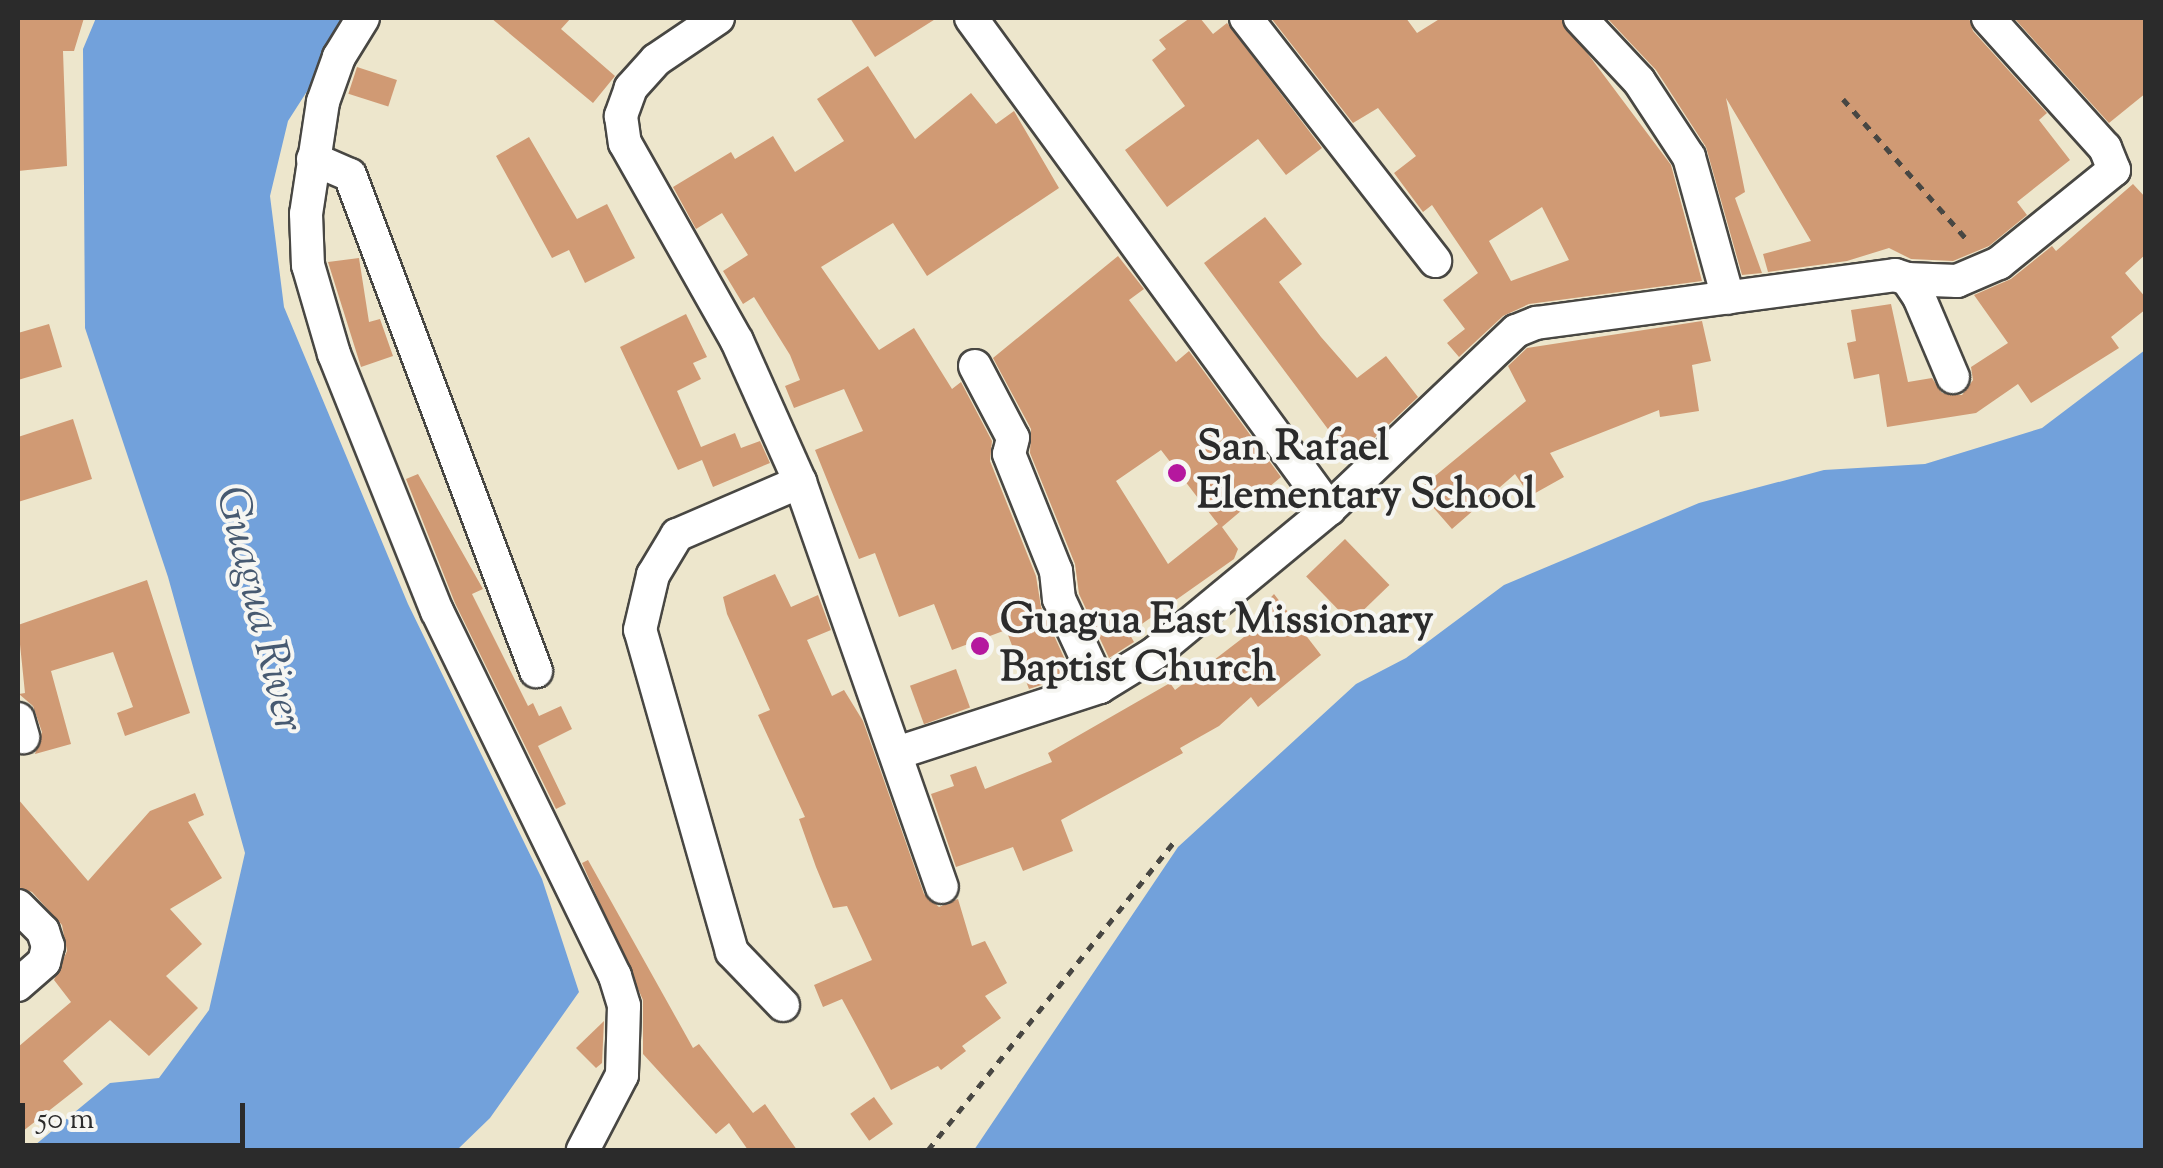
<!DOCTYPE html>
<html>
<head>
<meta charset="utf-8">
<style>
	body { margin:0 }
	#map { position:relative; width:2163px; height:1168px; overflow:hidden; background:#ede6cc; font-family:"Sorts Mill Goudy",serif }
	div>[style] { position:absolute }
	.water>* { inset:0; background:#72a1db }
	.building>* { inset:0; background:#d09a74; transform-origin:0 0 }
	.path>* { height:5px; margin-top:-2.5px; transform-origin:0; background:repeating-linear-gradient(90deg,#484743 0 8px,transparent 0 16px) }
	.roads { filter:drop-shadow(2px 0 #484743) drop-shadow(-2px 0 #484743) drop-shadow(0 2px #484743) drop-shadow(0 -2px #484743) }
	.street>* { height:32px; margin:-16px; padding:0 16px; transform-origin:16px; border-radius:16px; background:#fff }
	.dots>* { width:28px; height:28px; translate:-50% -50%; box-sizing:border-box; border:5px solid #f6f6f2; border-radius:50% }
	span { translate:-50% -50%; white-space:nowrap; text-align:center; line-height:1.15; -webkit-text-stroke:8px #f6f6f2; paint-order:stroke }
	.poi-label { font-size:42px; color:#2b2b2b; font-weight:700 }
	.left { translate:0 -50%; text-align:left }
	.water-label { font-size:45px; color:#475a71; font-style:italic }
	.frame { position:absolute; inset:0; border:20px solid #2b2b2b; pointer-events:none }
	.scale { position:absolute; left:20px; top:1103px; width:225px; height:45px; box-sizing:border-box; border:5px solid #2b2b2b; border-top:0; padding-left:12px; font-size:30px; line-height:35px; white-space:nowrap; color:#2b2b2b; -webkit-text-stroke:8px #f6f6f2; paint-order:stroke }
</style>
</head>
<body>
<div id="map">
	<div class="water">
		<div style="clip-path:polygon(96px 18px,354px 18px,288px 121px,270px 196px,284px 307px,408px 604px,542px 879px,579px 992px,490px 1118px,457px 1150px,29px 1150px,110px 1083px,159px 1078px,209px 1010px,245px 853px,168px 577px,85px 328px,83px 49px)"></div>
		<div style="clip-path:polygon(2145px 350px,2145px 1150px,974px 1150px,1178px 847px,1356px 684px,1406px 658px,1504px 585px,1699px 503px,1824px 470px,1925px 464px,2042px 428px)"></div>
	</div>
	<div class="building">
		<div style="clip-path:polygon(18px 18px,84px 18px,74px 51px,63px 51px,67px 166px,18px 171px)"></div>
		<div style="clip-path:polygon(491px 18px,571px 18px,561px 29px,615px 76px,593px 103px)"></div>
		<div style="clip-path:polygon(850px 18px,937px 18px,875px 57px)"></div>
		<div style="clip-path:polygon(1190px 18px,1200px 18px,1213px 34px,1227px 23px,1322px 148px,1286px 175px,1258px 139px,1167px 207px,1125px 150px,1185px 106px,1152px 60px,1166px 49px,1159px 40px)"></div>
		<div style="clip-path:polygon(evenodd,1271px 18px,1406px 18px,1417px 33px,1441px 18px,1561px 18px,1671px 165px,1702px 281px,1529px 304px,1503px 316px,1459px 357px,1447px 343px,1465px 329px,1443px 300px,1478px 273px,1432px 205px,1423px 212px,1394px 173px,1416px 156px,1378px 108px,1353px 123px,1271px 18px,1542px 207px,1569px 260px,1511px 281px,1489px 241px,1542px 207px)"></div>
		<div style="clip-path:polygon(1607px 18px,1969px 18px,1973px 31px,2047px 113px,2039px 120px,2070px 160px,2017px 202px,2027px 215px,1989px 246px,1953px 261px,1911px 259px,1889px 248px,1847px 261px,1768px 272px,1763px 254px,1811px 241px,1726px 98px,1745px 192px,1735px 198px,1762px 273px,1742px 275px,1706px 147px,1656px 70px)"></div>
		<div style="clip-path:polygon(2014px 18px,2146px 18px,2146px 93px,2109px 123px)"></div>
		<div style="clip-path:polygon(868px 66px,915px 139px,971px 93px,996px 124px,1014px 111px,1059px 188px,927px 276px,893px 223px,821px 267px,879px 350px,914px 328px,952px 389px,961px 382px,992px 441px,990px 461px,1036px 576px,1041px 607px,1072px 675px,1029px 689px,1006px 630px,952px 650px,934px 604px,899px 617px,875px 553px,859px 559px,815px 450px,863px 431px,844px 389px,794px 408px,785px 386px,800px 380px,790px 355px,754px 297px,743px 304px,723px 271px,748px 255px,722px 213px,696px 229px,673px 187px,731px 152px,735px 159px,773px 136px,795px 172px,844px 141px,817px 99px)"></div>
		<div style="left:357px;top:67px;width:42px;height:28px;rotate:18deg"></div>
		<div style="clip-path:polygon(529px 137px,577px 219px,607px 204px,635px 258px,585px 283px,569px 250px,552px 258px,496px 156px)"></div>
		<div style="clip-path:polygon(2133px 184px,2146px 198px,2146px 254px,2125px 273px,2146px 298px,2146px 309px,2111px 337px,2119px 348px,2031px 403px,2018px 384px,1976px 413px,1887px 427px,1879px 374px,1854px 379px,1847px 343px,1856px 341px,1851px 310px,1891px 304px,1908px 382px,1932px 378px,1942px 393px,1962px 395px,1973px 380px,1971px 367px,2008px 343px,1974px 295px,2011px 279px,2052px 246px,2056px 251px)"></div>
		<div style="clip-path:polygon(1265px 217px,1302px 264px,1279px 282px,1321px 337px,1357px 378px,1386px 356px,1418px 397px,1351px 460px,1204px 263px)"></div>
		<div style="clip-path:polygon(evenodd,1118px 256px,1144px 289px,1129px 300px,1176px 362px,1189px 351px,1281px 477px,1222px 527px,1238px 549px,1234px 559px,1129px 633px,1134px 642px,1109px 658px,1079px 594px,1075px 564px,1030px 453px,1031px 429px,993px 358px,1118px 256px,1161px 450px,1218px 524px,1168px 564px,1116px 481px,1161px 450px)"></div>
		<div style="clip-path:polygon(359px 258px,369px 322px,380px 319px,393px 356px,361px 367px,328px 262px)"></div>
		<div style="clip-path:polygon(686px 314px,707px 357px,693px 363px,701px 379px,677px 391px,701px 447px,735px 433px,741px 448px,760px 441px,770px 463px,713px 487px,702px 460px,678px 470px,620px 347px)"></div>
		<div style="clip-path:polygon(1702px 321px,1711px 361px,1692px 365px,1699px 411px,1660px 417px,1659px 410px,1550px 453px,1564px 477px,1530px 496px,1515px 474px,1452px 529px,1418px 490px,1526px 401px,1508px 366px,1527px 348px)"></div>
		<div style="clip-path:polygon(49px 324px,62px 367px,18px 380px,18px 333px)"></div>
		<div style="clip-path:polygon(73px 419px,92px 479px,18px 502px,18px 437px)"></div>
		<div style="clip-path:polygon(418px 474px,483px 589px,472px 594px,528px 706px,533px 703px,539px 716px,561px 706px,572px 729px,538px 746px,566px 804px,556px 809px,455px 603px,406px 479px)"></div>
		<div style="left:1345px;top:539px;width:64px;height:54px;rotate:46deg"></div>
		<div style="clip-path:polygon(775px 574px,791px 607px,818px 595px,831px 630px,807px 640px,832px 696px,844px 690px,863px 721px,924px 894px,939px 907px,958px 899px,972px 946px,985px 941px,1007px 983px,985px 996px,1001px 1018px,962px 1046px,966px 1051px,941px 1070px,938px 1066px,891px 1090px,842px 999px,823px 1007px,814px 985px,872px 960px,847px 906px,833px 908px,816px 867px,799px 819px,805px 817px,758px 715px,770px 710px,727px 614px,723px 597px)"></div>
		<div style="clip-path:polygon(147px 580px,190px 713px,125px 736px,117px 713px,133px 707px,113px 652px,51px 671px,71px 744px,35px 754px,42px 732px,33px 706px,19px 694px,25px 693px,18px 625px)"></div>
		<div style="clip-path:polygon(1274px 594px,1321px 655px,1258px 707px,1251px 697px,1219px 726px,1180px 748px,1183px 753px,1061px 820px,1073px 851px,1023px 871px,1013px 847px,956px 867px,931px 794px,954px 786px,950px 775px,976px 766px,985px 789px,1052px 762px,1048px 753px,1170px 683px,1175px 690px,1257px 627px,1252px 618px)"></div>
		<div style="left:956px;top:669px;width:41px;height:49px;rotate:70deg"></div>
		<div style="clip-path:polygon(195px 793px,204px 815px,188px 822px,222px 878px,170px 909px,202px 944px,166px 976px,198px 1008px,149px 1056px,110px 1020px,63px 1061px,83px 1084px,18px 1135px,18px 1047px,71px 1002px,54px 980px,67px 951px,62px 925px,32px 892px,18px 887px,18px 799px,88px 881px,150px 811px)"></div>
		<div style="clip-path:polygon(588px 860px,693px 1048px,699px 1044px,753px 1113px,765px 1104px,797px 1150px,748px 1150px,729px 1123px,716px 1134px,643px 1054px,643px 1000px,582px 863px)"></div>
		<div style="clip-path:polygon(604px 1021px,602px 1063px,596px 1068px,576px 1048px)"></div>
		<div style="left:874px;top:1097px;width:33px;height:29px;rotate:55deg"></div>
	</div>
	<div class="path">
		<div style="left:1843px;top:99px;width:191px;rotate:48.6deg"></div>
		<div style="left:928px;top:1150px;width:393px;rotate:-51.4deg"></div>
	</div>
	<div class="roads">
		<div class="street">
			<div style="left:363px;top:18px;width:46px;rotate:121.6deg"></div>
			<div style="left:339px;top:57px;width:48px;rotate:109.6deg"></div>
			<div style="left:323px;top:102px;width:113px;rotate:98.6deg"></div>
			<div style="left:306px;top:214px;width:51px;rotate:87.8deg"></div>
			<div style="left:308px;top:265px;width:93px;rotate:73.7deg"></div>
			<div style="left:334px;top:354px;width:277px;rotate:68.2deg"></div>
			<div style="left:437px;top:611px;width:406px;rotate:64deg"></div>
			<div style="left:615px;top:976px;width:31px;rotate:73deg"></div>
			<div style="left:624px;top:1006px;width:69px;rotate:91.7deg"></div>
			<div style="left:622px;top:1075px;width:85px;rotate:117.5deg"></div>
			<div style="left:718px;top:18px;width:75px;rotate:145.9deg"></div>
			<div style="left:656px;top:60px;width:38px;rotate:132deg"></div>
			<div style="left:631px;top:88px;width:30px;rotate:110deg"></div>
			<div style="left:621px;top:116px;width:27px;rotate:82deg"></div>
			<div style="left:625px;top:143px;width:227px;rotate:60.5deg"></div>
			<div style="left:737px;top:341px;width:154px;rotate:65.9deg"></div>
			<div style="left:800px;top:482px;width:429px;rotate:70.7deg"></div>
			<div style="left:971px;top:18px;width:608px;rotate:53.9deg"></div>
			<div style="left:1246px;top:18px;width:308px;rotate:52.1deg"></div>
			<div style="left:1580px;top:18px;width:86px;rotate:46.9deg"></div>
			<div style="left:1639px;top:81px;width:91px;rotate:56.7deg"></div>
			<div style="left:1689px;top:157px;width:146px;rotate:74.5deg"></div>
			<div style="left:313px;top:159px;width:40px;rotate:23.4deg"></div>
			<div style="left:350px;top:175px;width:530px;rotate:69.44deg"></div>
			<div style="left:1907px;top:279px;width:50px;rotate:2.3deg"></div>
			<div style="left:1957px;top:281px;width:46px;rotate:-23.2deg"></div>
			<div style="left:1999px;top:263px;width:148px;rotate:-39deg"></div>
			<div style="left:2114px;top:170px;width:24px;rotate:-112deg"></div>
			<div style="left:2105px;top:148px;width:175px;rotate:-132deg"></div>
			<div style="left:975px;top:366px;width:81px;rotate:62.2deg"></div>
			<div style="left:1013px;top:438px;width:16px;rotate:104deg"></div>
			<div style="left:1009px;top:454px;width:126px;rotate:68.1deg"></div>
			<div style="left:1056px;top:571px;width:28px;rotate:84deg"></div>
			<div style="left:1059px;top:599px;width:97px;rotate:65deg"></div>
			<div style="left:18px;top:719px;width:19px;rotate:74deg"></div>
			<div style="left:900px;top:752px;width:210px;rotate:-18deg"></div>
			<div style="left:1100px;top:687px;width:65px;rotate:-31.7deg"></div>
			<div style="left:1155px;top:653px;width:226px;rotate:-39.6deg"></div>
			<div style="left:1329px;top:509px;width:258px;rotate:-43.6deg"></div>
			<div style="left:1516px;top:331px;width:22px;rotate:-22deg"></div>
			<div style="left:1536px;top:323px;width:362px;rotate:-7.6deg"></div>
			<div style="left:1895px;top:275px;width:13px;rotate:18deg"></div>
			<div style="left:1907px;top:279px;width:22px;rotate:56deg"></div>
			<div style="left:1919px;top:297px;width:87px;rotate:67deg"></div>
			<div style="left:18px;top:906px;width:35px;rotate:45deg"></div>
			<div style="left:43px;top:931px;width:16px;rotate:72deg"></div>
			<div style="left:48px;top:946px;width:16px;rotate:104deg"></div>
			<div style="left:44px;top:962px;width:35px;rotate:139deg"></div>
			<div style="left:783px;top:1005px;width:74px;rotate:-133.9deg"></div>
			<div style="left:732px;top:952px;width:335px;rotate:-105.9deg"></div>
			<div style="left:640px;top:630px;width:57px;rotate:-76.7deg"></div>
			<div style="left:653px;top:575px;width:47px;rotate:-59deg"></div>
			<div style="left:677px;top:535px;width:134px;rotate:-23.3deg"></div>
		</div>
	</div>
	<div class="dots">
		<div style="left:1177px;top:473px;background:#b5179e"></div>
		<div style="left:980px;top:646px;background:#b5179e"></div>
	</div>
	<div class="poi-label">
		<span class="left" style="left:1197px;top:473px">San Rafael<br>Elementary School</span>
		<span class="left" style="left:1000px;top:646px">Guagua East Missionary<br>Baptist Church</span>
	</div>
	<div class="water-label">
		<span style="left:257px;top:610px;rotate:76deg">Guagua River</span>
	</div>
	<div class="frame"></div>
	<div class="scale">50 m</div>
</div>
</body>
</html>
